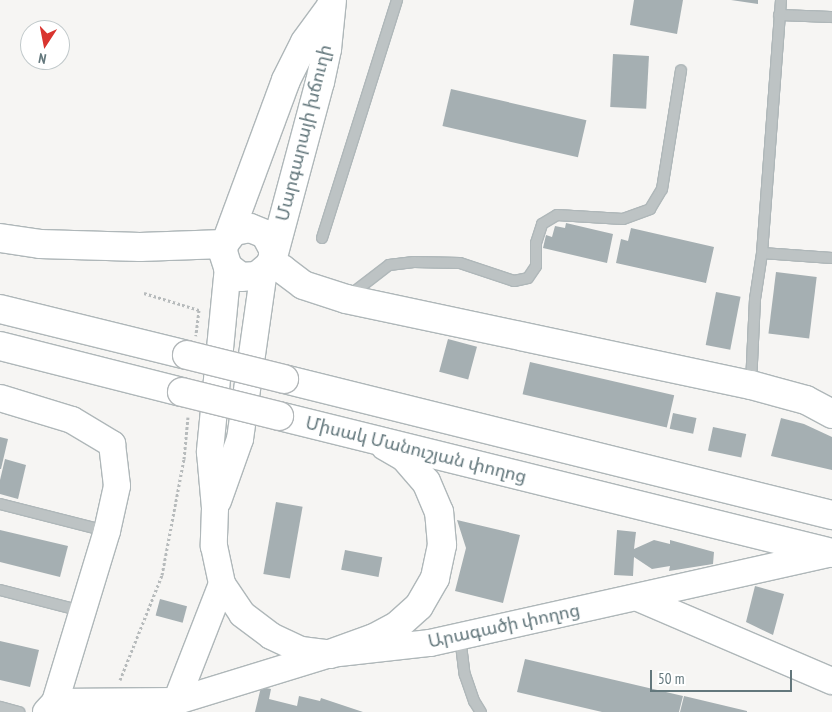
<!DOCTYPE html>
<html>
<head>
<meta charset="utf-8">
<style>
	body { margin:0 }
	#map { position:relative; width:832px; height:712px; overflow:hidden; background:#f6f5f3; font-family:"PT Sans Narrow","Noto Sans Armenian",sans-serif }
	div>[style] { position:absolute }
	.building>* { inset:0; background:#a5afb2; transform-origin:0 0 }
	.path>* { height:3px; margin-top:-1.5px; transform-origin:0; background:repeating-linear-gradient(90deg,#b7bbbc 0 2.5px,transparent 0 5px) }
	.roads { filter:drop-shadow(1px 0 #afb7b9) drop-shadow(-1px 0 #afb7b9) drop-shadow(0 1px #afb7b9) drop-shadow(0 -1px #afb7b9) }
	.lane>* { height:10px; margin:-5px; padding:0 5px; transform-origin:5px; border-radius:5px; background:#bdc3c4 }
	.secondary>* { height:26px; margin:-13px; padding:0 13px; transform-origin:13px; border-radius:13px; background:#fff }
	.highway>* { height:28px; margin:-14px; padding:0 14px; transform-origin:14px; border-radius:14px; background:#fff }
	.bridges { filter:drop-shadow(1px 0 #b2b7b9) drop-shadow(-1px 0 #b2b7b9) drop-shadow(0 1px #b2b7b9) drop-shadow(0 -1px #b2b7b9) }
	.highway-bridge>* { height:28px; margin:-14px; padding:0 14px; transform-origin:14px; border-radius:14px; background:#fff }
	span { translate:-50% -50%; white-space:nowrap; text-align:center; line-height:1.15; -webkit-text-stroke:5px #fff; paint-order:stroke }
	.street-label { font-size:18px; color:#63777c }
	.north { position:absolute; left:20px; top:20px; width:50px; height:50px; box-sizing:border-box; background:#fff; border:1px solid #c1c9cb; border-radius:50%; rotate:191deg; font-size:14px; font-weight:700; line-height:20px; text-align:center; color:#63777c }
	.north::after { content:''; display:block; margin:auto; width:18px; height:22px; background:#d9342f; clip-path:polygon(50% 0,100% 100%,50% 72%,0 100%) }
	.scale { position:absolute; left:650px; top:670px; width:142px; height:22px; box-sizing:border-box; border:2px solid #63777c; border-top:0; padding-left:6px; font-size:15px; line-height:18px; white-space:nowrap; color:#63777c; -webkit-text-stroke:4px #fff; paint-order:stroke }
</style>
</head>
<body>
<div id="map">
	<div class="building">
		<div style="clip-path:polygon(634px 0,683px 0,677px 34px,630px 25px)"></div>
		<div style="clip-path:polygon(731px 0,758px 0,758px 4px)"></div>
		<div style="left:613px;top:54px;width:36px;height:53px;rotate:3deg"></div>
		<div style="left:451px;top:89px;width:139px;height:38px;rotate:13deg"></div>
		<div style="clip-path:polygon(566px 223px,613px 234px,607px 263px,543px 248px,546px 235px,552px 237px,555px 226px,565px 228px)"></div>
		<div style="clip-path:polygon(631px 228px,714px 247px,706px 283px,616px 263px,621px 239px,628px 241px)"></div>
		<div style="left:776px;top:272px;width:41px;height:62px;rotate:7deg"></div>
		<div style="left:716px;top:292px;width:25px;height:54px;rotate:11deg"></div>
		<div style="left:448px;top:339px;width:30px;height:34px;rotate:15deg"></div>
		<div style="left:530px;top:362px;width:148px;height:33px;rotate:13deg"></div>
		<div style="left:673px;top:413px;width:24px;height:16px;rotate:12deg"></div>
		<div style="clip-path:polygon(781px 418px,804px 424px,832px 437px,832px 470px,771px 456px)"></div>
		<div style="left:713px;top:427px;width:34px;height:24px;rotate:12deg"></div>
		<div style="clip-path:polygon(0 437px,8px 439px,1px 469px,0 469px)"></div>
		<div style="clip-path:polygon(5px 459px,26px 465px,18px 499px,0 494px,0 480px)"></div>
		<div style="left:276px;top:502px;width:27px;height:73px;rotate:10deg"></div>
		<div style="clip-path:polygon(457px 520px,520px 535px,503px 603px,455px 591px,466px 548px)"></div>
		<div style="clip-path:polygon(0 530px,68px 546px,60px 577px,0 562px)"></div>
		<div style="clip-path:polygon(617px 530px,636px 532px,634px 549px,654px 540px,670px 544px,670px 540px,714px 552px,713px 564px,669px 571px,670px 566px,652px 569px,634px 557px,633px 576px,614px 575px)"></div>
		<div style="left:345px;top:550px;width:38px;height:20px;rotate:11deg"></div>
		<div style="clip-path:polygon(755px 586px,784px 594px,773px 635px,746px 622px)"></div>
		<div style="left:160px;top:599px;width:28px;height:17px;rotate:15deg"></div>
		<div style="clip-path:polygon(0 641px,39px 650px,30px 687px,0 680px)"></div>
		<div style="clip-path:polygon(525px 659px,683px 696px,679px 712px,602px 712px,517px 692px)"></div>
		<div style="clip-path:polygon(261px 687px,271px 689px,269px 699px,297px 706px,299px 696px,320px 701px,321px 698px,363px 712px,255px 712px)"></div>
		<div style="clip-path:polygon(684px 696px,747px 711px,747px 712px,680px 712px)"></div>
	</div>
	<div class="path">
		<div style="left:144px;top:293px;width:58px;rotate:17.2deg"></div>
		<div style="left:199px;top:310px;width:26px;rotate:97deg"></div>
		<div style="left:120px;top:680px;width:113px;rotate:-68.2deg"></div>
		<div style="left:162px;top:575px;width:118px;rotate:-79.3deg"></div>
		<div style="left:184px;top:459px;width:42px;rotate:-84.6deg"></div>
	</div>
	<div class="roads">
		<div class="lane">
			<div style="left:779px;top:15px;width:53px;rotate:2.2deg"></div>
			<div style="left:322px;top:238px;width:250px;rotate:-72.5deg"></div>
			<div style="left:762px;top:253px;width:70px;rotate:4.1deg"></div>
			<div style="left:350px;top:295px;width:49px;rotate:-37.6deg"></div>
			<div style="left:389px;top:265px;width:25px;rotate:-7deg"></div>
			<div style="left:414px;top:262px;width:46px;rotate:1.2deg"></div>
			<div style="left:460px;top:263px;width:57px;rotate:18.4deg"></div>
			<div style="left:514px;top:281px;width:14px;rotate:-12deg"></div>
			<div style="left:528px;top:278px;width:14px;rotate:-56deg"></div>
			<div style="left:536px;top:266px;width:23px;rotate:-90deg"></div>
			<div style="left:536px;top:243px;width:20px;rotate:-72deg"></div>
			<div style="left:542px;top:224px;width:17px;rotate:-31deg"></div>
			<div style="left:557px;top:215px;width:66px;rotate:3.5deg"></div>
			<div style="left:623px;top:219px;width:29px;rotate:-20deg"></div>
			<div style="left:650px;top:209px;width:23px;rotate:-59deg"></div>
			<div style="left:662px;top:189px;width:120px;rotate:-80.9deg"></div>
			<div style="left:751px;top:384px;width:85px;rotate:-87.3deg"></div>
			<div style="left:755px;top:299px;width:47px;rotate:-81.3deg"></div>
			<div style="left:762px;top:253px;width:254px;rotate:-85.7deg"></div>
			<div style="left:0;top:504px;width:109px;rotate:14.3deg"></div>
			<div style="left:0;top:590px;width:85px;rotate:14.4deg"></div>
			<div style="left:460px;top:637px;width:38px;rotate:83deg"></div>
			<div style="left:465px;top:675px;width:28px;rotate:71deg"></div>
			<div style="left:474px;top:701px;width:13px;rotate:58deg"></div>
			<div style="left:0;top:707px;width:20px;rotate:15deg"></div>
		</div>
		<div class="secondary">
			<div style="left:228px;top:267px;width:186px;rotate:95.6deg"></div>
			<div style="left:210px;top:452px;width:56px;rotate:84.9deg"></div>
			<div style="left:215px;top:508px;width:38px;rotate:92deg"></div>
			<div style="left:214px;top:546px;width:39px;rotate:78deg"></div>
			<div style="left:222px;top:584px;width:36px;rotate:56deg"></div>
			<div style="left:242px;top:614px;width:36px;rotate:37deg"></div>
			<div style="left:271px;top:636px;width:33px;rotate:25deg"></div>
			<div style="left:301px;top:650px;width:26px;rotate:7deg"></div>
			<div style="left:0;top:398px;width:75px;rotate:17deg"></div>
			<div style="left:72px;top:420px;width:47px;rotate:31deg"></div>
			<div style="left:112px;top:444px;width:42px;rotate:83.2deg"></div>
			<div style="left:117px;top:486px;width:46px;rotate:102.5deg"></div>
			<div style="left:107px;top:531px;width:179px;rotate:106.9deg"></div>
			<div style="left:218px;top:501px;width:66px;rotate:-70.5deg"></div>
			<div style="left:240px;top:439px;width:170px;rotate:-81.9deg"></div>
			<div style="left:638px;top:598px;width:211px;rotate:23.2deg"></div>
			<div style="left:46px;top:712px;width:13px;rotate:-48deg"></div>
			<div style="left:55px;top:702px;width:122px;rotate:-0.5deg"></div>
			<div style="left:177px;top:701px;width:160px;rotate:-17.1deg"></div>
			<div style="left:330px;top:654px;width:101px;rotate:-6.3deg"></div>
			<div style="left:430px;top:643px;width:412px;rotate:-12.6deg"></div>
			<div style="left:172px;top:712px;width:137px;rotate:-68.7deg"></div>
		</div>
		<div class="highway">
			<div style="left:228px;top:237px;width:167px;rotate:-69.7deg"></div>
			<div style="left:286px;top:80px;width:42px;rotate:-63.4deg"></div>
			<div style="left:305px;top:42px;width:42px;rotate:-53.7deg"></div>
			<div style="left:0;top:238px;width:40px;rotate:8.5deg"></div>
			<div style="left:40px;top:244px;width:100px;rotate:1.7deg"></div>
			<div style="left:140px;top:247px;width:84px;rotate:-2deg"></div>
			<div style="left:273px;top:257px;width:8px;rotate:-90deg"></div>
			<div style="left:273px;top:249px;width:17px;rotate:-118deg"></div>
			<div style="left:265px;top:234px;width:16px;rotate:-158deg"></div>
			<div style="left:250px;top:228px;width:16px;rotate:169deg"></div>
			<div style="left:234px;top:231px;width:16px;rotate:128deg"></div>
			<div style="left:224px;top:244px;width:8px;rotate:97deg"></div>
			<div style="left:223px;top:252px;width:16px;rotate:72deg"></div>
			<div style="left:228px;top:267px;width:16px;rotate:38deg"></div>
			<div style="left:241px;top:277px;width:16px;rotate:-4deg"></div>
			<div style="left:257px;top:276px;width:17px;rotate:-40deg"></div>
			<div style="left:270px;top:265px;width:9px;rotate:-69deg"></div>
			<div style="left:273px;top:257px;width:181px;rotate:-75deg"></div>
			<div style="left:320px;top:82px;width:34px;rotate:-78deg"></div>
			<div style="left:327px;top:49px;width:49px;rotate:-84.2deg"></div>
			<div style="left:270px;top:265px;width:13px;rotate:18deg"></div>
			<div style="left:282px;top:269px;width:26px;rotate:37deg"></div>
			<div style="left:303px;top:285px;width:45px;rotate:18deg"></div>
			<div style="left:346px;top:299px;width:414px;rotate:12deg"></div>
			<div style="left:751px;top:385px;width:57px;rotate:15.3deg"></div>
			<div style="left:806px;top:400px;width:30px;rotate:28deg"></div>
			<div style="left:0;top:309px;width:193px;rotate:13.8deg"></div>
			<div style="left:0;top:346px;width:188px;rotate:14.2deg"></div>
			<div style="left:284px;top:379px;width:565px;rotate:13.94deg"></div>
			<div style="left:279px;top:416px;width:570px;rotate:13.91deg"></div>
			<div style="left:330px;top:654px;width:47px;rotate:-20deg"></div>
			<div style="left:374px;top:638px;width:27px;rotate:-28deg"></div>
			<div style="left:398px;top:625px;width:28px;rotate:-42deg"></div>
			<div style="left:419px;top:606px;width:32px;rotate:-60deg"></div>
			<div style="left:435px;top:578px;width:34px;rotate:-78deg"></div>
			<div style="left:442px;top:545px;width:33px;rotate:-95deg"></div>
			<div style="left:439px;top:512px;width:33px;rotate:-113deg"></div>
			<div style="left:426px;top:482px;width:33px;rotate:-131deg"></div>
			<div style="left:404px;top:457px;width:22px;rotate:-150deg"></div>
		</div>
	</div>
	<div class="bridges">
		<div class="highway-bridge">
			<div style="left:187px;top:355px;width:100px;rotate:13.9deg"></div>
			<div style="left:182px;top:392px;width:100px;rotate:13.9deg"></div>
		</div>
	</div>
	<div class="street-label">
		<span style="left:304px;top:133px;rotate:-76deg">Մարգարայի խճուղի</span>
		<span style="left:416px;top:450px;rotate:14deg">Միսակ Մանուշյան փողոց</span>
		<span style="left:504px;top:626px;rotate:-12deg">Արագածի փողոց</span>
	</div>
	<div class="north">N</div>
	<div class="scale">50 m</div>
</div>
</body>
</html>
